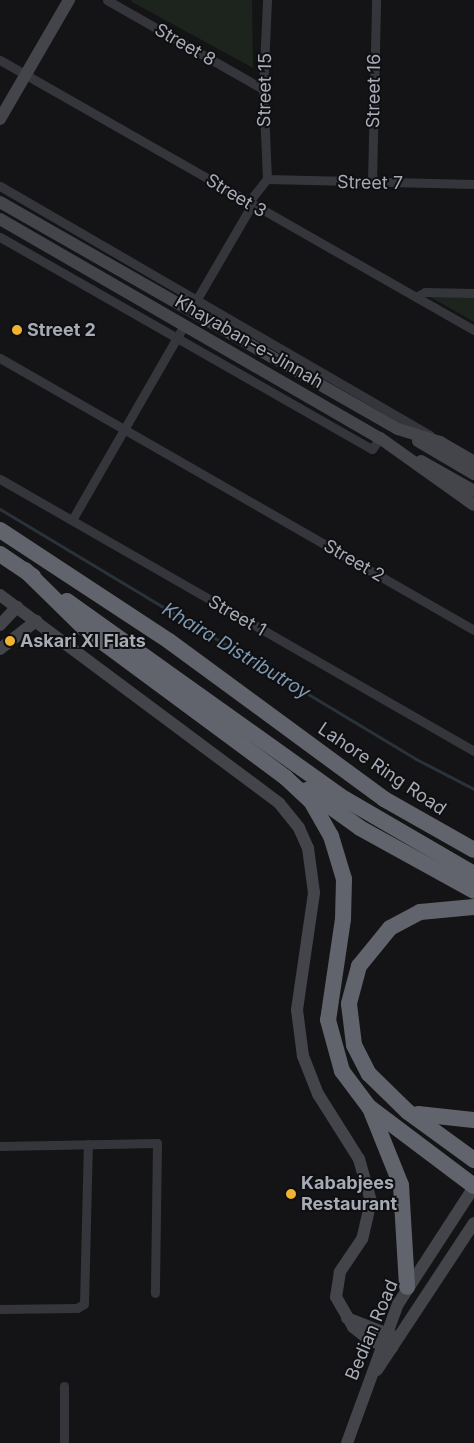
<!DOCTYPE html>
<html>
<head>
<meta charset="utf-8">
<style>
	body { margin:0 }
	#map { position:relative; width:474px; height:1443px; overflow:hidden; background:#141416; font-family:Inter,sans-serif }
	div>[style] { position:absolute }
	.green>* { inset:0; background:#1c241d }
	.stream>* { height:3px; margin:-1.5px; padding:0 1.5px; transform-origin:1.5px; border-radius:1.5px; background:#2a333a }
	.street>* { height:9px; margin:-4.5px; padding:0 4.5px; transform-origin:4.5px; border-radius:4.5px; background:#35363b }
	.secondary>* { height:12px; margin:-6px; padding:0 6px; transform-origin:6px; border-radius:6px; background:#43454b }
	.highway>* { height:16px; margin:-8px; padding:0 8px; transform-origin:8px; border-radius:8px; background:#61646c }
	.dots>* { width:14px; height:14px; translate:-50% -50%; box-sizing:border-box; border:2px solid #0f0f11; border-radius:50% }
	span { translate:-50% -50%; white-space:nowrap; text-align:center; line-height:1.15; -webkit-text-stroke:4px #0f0f11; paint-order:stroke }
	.street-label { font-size:18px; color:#a6abb6 }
	.poi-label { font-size:18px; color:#a6abb6; font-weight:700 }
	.left { translate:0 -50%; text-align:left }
	.water-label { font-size:19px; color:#7d98b1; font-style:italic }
</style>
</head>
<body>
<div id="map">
	<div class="green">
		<div style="clip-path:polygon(130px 0,252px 0,253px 68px,134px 3px)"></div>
		<div style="clip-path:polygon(425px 294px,474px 296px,474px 322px)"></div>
	</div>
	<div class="stream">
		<div style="left:0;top:509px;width:485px;rotate:31deg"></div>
		<div style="left:416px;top:759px;width:65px;rotate:27.3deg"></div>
	</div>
	<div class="street">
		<div style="left:107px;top:0;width:180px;rotate:29.7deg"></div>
		<div style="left:0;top:60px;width:546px;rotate:29.67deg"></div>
		<div style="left:267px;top:179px;width:207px;rotate:1.4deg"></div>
		<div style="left:267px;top:179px;width:90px;rotate:-92.5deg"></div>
		<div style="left:263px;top:89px;width:89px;rotate:-87.4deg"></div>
		<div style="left:372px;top:182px;width:182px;rotate:-88.7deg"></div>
		<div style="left:0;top:186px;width:497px;rotate:30.1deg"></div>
		<div style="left:248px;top:203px;width:31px;rotate:-52deg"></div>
		<div style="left:0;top:237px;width:428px;rotate:29.7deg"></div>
		<div style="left:372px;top:449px;width:14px;rotate:-54deg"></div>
		<div style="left:416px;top:297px;width:10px;rotate:-29deg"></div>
		<div style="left:425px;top:292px;width:49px;rotate:1.2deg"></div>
		<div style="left:190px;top:311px;width:121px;rotate:-59.8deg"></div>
		<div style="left:0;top:358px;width:546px;rotate:29.85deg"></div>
		<div style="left:0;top:479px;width:546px;rotate:29.85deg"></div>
		<div style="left:72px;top:520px;width:225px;rotate:-60.1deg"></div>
		<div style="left:0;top:1146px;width:157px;rotate:-1.1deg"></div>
		<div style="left:157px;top:1143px;width:150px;rotate:90.8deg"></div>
		<div style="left:0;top:1309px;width:77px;rotate:-0.7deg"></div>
		<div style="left:77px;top:1308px;width:8px;rotate:-30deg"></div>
		<div style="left:84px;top:1304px;width:160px;rotate:-88.6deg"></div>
		<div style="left:64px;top:1443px;width:57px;rotate:-90deg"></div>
	</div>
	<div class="secondary">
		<div style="left:0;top:119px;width:138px;rotate:-59.9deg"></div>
		<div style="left:0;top:202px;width:458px;rotate:29.7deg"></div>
		<div style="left:398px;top:429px;width:44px;rotate:17.2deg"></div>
		<div style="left:440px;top:442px;width:39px;rotate:30deg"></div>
		<div style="left:0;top:219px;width:439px;rotate:30deg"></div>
		<div style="left:380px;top:438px;width:115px;rotate:35.5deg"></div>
		<div style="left:418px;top:441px;width:65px;rotate:30.5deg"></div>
		<div style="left:421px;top:461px;width:61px;rotate:29.5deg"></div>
		<div style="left:0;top:595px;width:348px;rotate:36.7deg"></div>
		<div style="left:279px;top:803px;width:32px;rotate:51deg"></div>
		<div style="left:299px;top:828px;width:22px;rotate:66deg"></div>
		<div style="left:308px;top:848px;width:45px;rotate:82.4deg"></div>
		<div style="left:314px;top:893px;width:118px;rotate:98.3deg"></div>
		<div style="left:297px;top:1010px;width:46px;rotate:82.6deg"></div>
		<div style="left:303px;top:1056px;width:41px;rotate:68.5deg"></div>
		<div style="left:318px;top:1094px;width:77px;rotate:57.8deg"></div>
		<div style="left:359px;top:1159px;width:44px;rotate:74.1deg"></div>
		<div style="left:371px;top:1201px;width:39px;rotate:103deg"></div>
		<div style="left:362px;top:1239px;width:40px;rotate:124deg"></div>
		<div style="left:340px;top:1272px;width:25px;rotate:99deg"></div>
		<div style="left:336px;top:1297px;width:34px;rotate:60deg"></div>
		<div style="left:353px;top:1327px;width:23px;rotate:38deg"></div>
		<div style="left:371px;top:1341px;width:22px;rotate:18deg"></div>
		<div style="left:0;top:625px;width:25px;rotate:-47deg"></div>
		<div style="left:0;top:649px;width:46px;rotate:-37.9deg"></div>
		<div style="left:347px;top:1318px;width:49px;rotate:21.4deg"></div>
		<div style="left:377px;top:1370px;width:176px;rotate:-56.6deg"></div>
		<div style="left:347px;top:1443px;width:148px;rotate:-69.9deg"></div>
		<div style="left:398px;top:1304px;width:140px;rotate:-57deg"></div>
	</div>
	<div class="highway">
		<div style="left:0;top:530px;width:202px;rotate:33.3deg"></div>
		<div style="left:169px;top:641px;width:267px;rotate:36.3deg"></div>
		<div style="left:384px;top:799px;width:103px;rotate:29.5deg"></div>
		<div style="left:0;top:554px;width:40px;rotate:34deg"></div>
		<div style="left:25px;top:570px;width:84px;rotate:44.5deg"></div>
		<div style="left:85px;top:629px;width:250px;rotate:36.5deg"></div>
		<div style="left:286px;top:778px;width:34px;rotate:43deg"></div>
		<div style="left:311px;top:801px;width:40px;rotate:60.3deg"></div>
		<div style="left:331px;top:836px;width:45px;rotate:73.2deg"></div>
		<div style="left:344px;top:879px;width:40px;rotate:91.4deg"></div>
		<div style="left:343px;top:919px;width:102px;rotate:98.4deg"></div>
		<div style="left:328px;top:1020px;width:53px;rotate:74.6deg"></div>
		<div style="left:342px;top:1071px;width:45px;rotate:53.1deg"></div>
		<div style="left:369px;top:1107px;width:131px;rotate:37deg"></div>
		<div style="left:67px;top:601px;width:341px;rotate:35.5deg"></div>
		<div style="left:345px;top:799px;width:149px;rotate:30.2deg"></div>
		<div style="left:307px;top:790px;width:65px;rotate:35.6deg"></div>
		<div style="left:360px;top:828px;width:130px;rotate:28.9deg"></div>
		<div style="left:474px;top:907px;width:54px;rotate:174.7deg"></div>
		<div style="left:420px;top:912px;width:34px;rotate:152deg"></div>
		<div style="left:390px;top:928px;width:49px;rotate:129.2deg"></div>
		<div style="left:359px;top:966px;width:39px;rotate:105deg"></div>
		<div style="left:349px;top:1004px;width:41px;rotate:83deg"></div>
		<div style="left:354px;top:1045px;width:33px;rotate:63deg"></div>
		<div style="left:369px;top:1074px;width:54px;rotate:44.3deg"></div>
		<div style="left:408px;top:1112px;width:82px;rotate:36deg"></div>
		<div style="left:370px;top:1108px;width:83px;rotate:68.1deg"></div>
		<div style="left:401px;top:1185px;width:102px;rotate:86.6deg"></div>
		<div style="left:418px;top:1114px;width:56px;rotate:6.1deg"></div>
	</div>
	<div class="dots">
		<div style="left:17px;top:330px;background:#f1b431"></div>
		<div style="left:10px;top:641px;background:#f1b431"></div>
		<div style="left:291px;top:1194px;background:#f1b431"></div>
	</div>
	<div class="street-label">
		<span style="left:185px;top:45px;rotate:30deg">Street 8</span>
		<span style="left:265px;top:90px;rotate:-89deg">Street 15</span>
		<span style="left:374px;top:91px;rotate:-89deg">Street 16</span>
		<span style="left:370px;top:183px;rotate:1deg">Street 7</span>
		<span style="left:236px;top:196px;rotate:31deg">Street 3</span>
		<span style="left:249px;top:342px;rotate:30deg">Khayaban-e-Jinnah</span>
		<span style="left:354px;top:561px;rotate:30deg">Street 2</span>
		<span style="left:237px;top:616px;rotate:30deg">Street 1</span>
		<span style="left:382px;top:769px;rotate:34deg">Lahore Ring Road</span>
		<span style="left:372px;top:1330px;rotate:-67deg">Bedian Road</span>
	</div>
	<div class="poi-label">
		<span class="left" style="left:27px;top:330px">Street 2</span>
		<span class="left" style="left:20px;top:641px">Askari XI Flats</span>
		<span class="left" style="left:301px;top:1194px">Kababjees<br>Restaurant</span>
	</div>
	<div class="water-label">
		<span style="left:236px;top:651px;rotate:31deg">Khaira Distributroy</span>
	</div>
</div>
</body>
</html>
